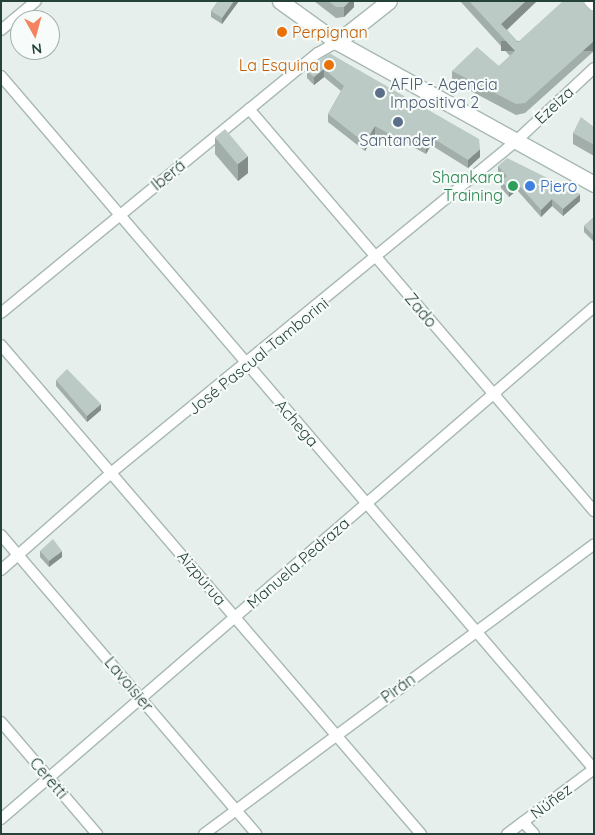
<!DOCTYPE html>
<html>
<head>
<meta charset="utf-8">
<style>
	body { margin:0 }
	#map { position:relative; width:595px; height:835px; overflow:hidden; background:#e6efeb; font-family:Quicksand,sans-serif }
	div>[style] { position:absolute }
	.roads { filter:drop-shadow(1px 0 #a8b8b2) drop-shadow(-1px 0 #a8b8b2) drop-shadow(0 1px #a8b8b2) drop-shadow(0 -1px #a8b8b2) }
	.street>* { height:10px; margin:-5px; padding:0 5px; transform-origin:5px; border-radius:5px; background:#fff }
	.secondary>* { height:15px; margin:-7.5px; padding:0 7.5px; transform-origin:7.5px; border-radius:7.5px; background:#fff }
	.wall>* { inset:0; background:#a1aea9 }
	.shaded-wall>* { inset:0; background:#838d89; transform-origin:0 0 }
	.building>* { inset:0; background:#bbcac4; transform-origin:0 0 }
	.dots>* { width:14px; height:14px; translate:-50% -50%; box-sizing:border-box; border:2px solid #f7fbf9; border-radius:50% }
	span { translate:-50% -50%; white-space:nowrap; text-align:center; line-height:1.15; -webkit-text-stroke:4.5px #f7fbf9; paint-order:stroke }
	.food-label { font-size:16px; color:#c56008 }
	.left { translate:0 -50%; text-align:left }
	.right { translate:-100% -50%; text-align:right }
	.service-label { font-size:16px; color:#4e5e75 }
	.street-label { font-size:16px; color:#24423a }
	.leisure-label { font-size:16px; color:#27864d }
	.shop-label { font-size:16px; color:#366cbe }
	.frame { position:absolute; inset:0; border:2px solid #24423a; pointer-events:none }
	.north { position:absolute; left:10px; top:10px; width:50px; height:50px; box-sizing:border-box; background:#f7fbf9; border:1px solid #a3b1ad; border-radius:50%; rotate:173deg; font-size:14px; font-weight:700; line-height:20px; text-align:center; color:#24423a }
	.north::after { content:''; display:block; margin:auto; width:18px; height:22px; background:#f4845f; clip-path:polygon(50% 0,100% 100%,50% 72%,0 100%) }
</style>
</head>
<body>
<div id="map">
	<div class="roads">
		<div class="street">
			<div style="left:589px;top:1px;width:7px;rotate:45deg"></div>
			<div style="left:1px;top:30px;width:45px;rotate:-39.6deg"></div>
			<div style="left:1px;top:76px;width:912px;rotate:49.45deg"></div>
			<div style="left:249px;top:109px;width:530px;rotate:49.36deg"></div>
			<div style="left:1px;top:313px;width:410px;rotate:-39.4deg"></div>
			<div style="left:318px;top:53px;width:22px;rotate:-30deg"></div>
			<div style="left:1px;top:345px;width:645px;rotate:49.34deg"></div>
			<div style="left:1px;top:535px;width:393px;rotate:49.5deg"></div>
			<div style="left:1px;top:570px;width:148px;rotate:-41.4deg"></div>
			<div style="left:112px;top:472px;width:521px;rotate:-39.31deg"></div>
			<div style="left:515px;top:142px;width:108px;rotate:-43.1deg"></div>
			<div style="left:1px;top:722px;width:148px;rotate:49.4deg"></div>
			<div style="left:1px;top:819px;width:783px;rotate:-40.81deg"></div>
			<div style="left:523px;top:822px;width:16px;rotate:47deg"></div>
			<div style="left:204px;top:834px;width:486px;rotate:-36.6deg"></div>
			<div style="left:507px;top:834px;width:109px;rotate:-36.8deg"></div>
		</div>
		<div class="secondary">
			<div style="left:280px;top:1px;width:70px;rotate:35.7deg"></div>
			<div style="left:337px;top:42px;width:294px;rotate:28.9deg"></div>
			<div style="left:337px;top:42px;width:66px;rotate:-38.3deg"></div>
		</div>
	</div>
	<div class="wall">
		<div style="clip-path:polygon(218px 1px,239px 1px,222px 24px,211px 17px,211px 11px)"></div>
		<div style="clip-path:polygon(314px 1px,354px 1px,354px 7px,344px 17px,336px 18px)"></div>
		<div style="clip-path:polygon(460px 1px,537px 1px,507px 30px,518px 42px,594px 14px,594px 51px,525px 113px,516px 115px,452px 81px,452px 71px,499px 66px,510px 56px)"></div>
		<div style="clip-path:polygon(329px 53px,480px 157px,468px 168px,431px 145px,426px 154px,404px 142px,400px 148px,375px 134px,365px 151px,328px 122px,328px 114px,341px 91px,324px 77px,314px 85px,307px 78px,307px 71px)"></div>
		<div style="clip-path:polygon(594px 127px,594px 156px,573px 144px,573px 133px)"></div>
		<div style="clip-path:polygon(215px 137px,248px 173px,238px 181px,215px 154px)"></div>
		<div style="clip-path:polygon(498px 166px,580px 201px,563px 216px,552px 206px,541px 217px,517px 190px,509px 197px,501px 188px,501px 181px,503px 179px,498px 173px)"></div>
		<div style="clip-path:polygon(594px 217px,594px 240px,593px 241px,584px 232px,584px 226px)"></div>
		<div style="clip-path:polygon(56px 380px,101px 410px,87px 422px,56px 386px)"></div>
		<div style="clip-path:polygon(40px 551px,62px 557px,49px 567px,40px 557px)"></div>
	</div>
	<div class="shaded-wall">
		<div style="clip-path:polygon(234px 1px,239px 1px,222px 24px,222px 18px)"></div>
		<div style="clip-path:polygon(350px 1px,354px 1px,354px 7px,344px 17px,344px 7px)"></div>
		<div style="clip-path:polygon(526px 1px,537px 1px,501px 35px,501px 24px)"></div>
		<div style="left:594px;top:41px;width:10px;height:93px;rotate:90deg"></div>
		<div style="clip-path:polygon(324px 69px,324px 77px,314px 85px,314px 77px)"></div>
		<div style="clip-path:polygon(375px 126px,375px 134px,365px 151px,365px 143px)"></div>
		<div style="clip-path:polygon(404px 134px,404px 142px,400px 148px,400px 140px)"></div>
		<div style="clip-path:polygon(431px 137px,431px 145px,426px 154px,426px 146px)"></div>
		<div style="clip-path:polygon(480px 149px,480px 157px,468px 168px,468px 160px)"></div>
		<div style="clip-path:polygon(248px 156px,248px 173px,238px 181px,238px 164px)"></div>
		<div style="clip-path:polygon(517px 183px,517px 190px,509px 197px,509px 189px)"></div>
		<div style="clip-path:polygon(580px 194px,580px 201px,563px 216px,563px 209px)"></div>
		<div style="clip-path:polygon(552px 199px,552px 206px,541px 217px,541px 210px)"></div>
		<div style="clip-path:polygon(101px 404px,101px 410px,87px 422px,87px 416px)"></div>
		<div style="clip-path:polygon(62px 551px,62px 557px,49px 567px,49px 561px)"></div>
	</div>
	<div class="building">
		<div style="clip-path:polygon(218px 1px,234px 1px,222px 18px,211px 11px)"></div>
		<div style="clip-path:polygon(328px 1px,350px 1px,344px 7px,336px 7px)"></div>
		<div style="clip-path:polygon(469px 1px,526px 1px,501px 24px,518px 42px,563px 1px,581px 1px,594px 14px,594px 41px,525px 103px,516px 104px,452px 71px,477px 47px,499px 66px,515px 51px)"></div>
		<div style="clip-path:polygon(329px 53px,479px 139px,480px 149px,468px 160px,431px 137px,426px 146px,404px 134px,400px 140px,375px 126px,365px 143px,328px 114px,344px 86px,324px 69px,314px 77px,307px 71px)"></div>
		<div style="clip-path:polygon(581px 117px,594px 127px,594px 145px,573px 133px)"></div>
		<div style="left:225px;top:129px;width:35px;height:13px;rotate:50deg"></div>
		<div style="clip-path:polygon(507px 158px,580px 194px,563px 209px,552px 199px,541px 210px,517px 183px,509px 189px,501px 181px,507px 176px,498px 166px)"></div>
		<div style="clip-path:polygon(594px 217px,594px 234px,593px 235px,584px 226px)"></div>
		<div style="clip-path:polygon(67px 369px,101px 404px,87px 416px,56px 380px)"></div>
		<div style="clip-path:polygon(53px 539px,62px 551px,49px 561px,40px 551px)"></div>
	</div>
	<div class="dots">
		<div style="left:282px;top:32px;background:#e8710a"></div>
		<div style="left:329px;top:65px;background:#e8710a"></div>
		<div style="left:380px;top:93px;background:#5c6f8a"></div>
		<div style="left:398px;top:122px;background:#5c6f8a"></div>
		<div style="left:513px;top:186px;background:#2e9e5b"></div>
		<div style="left:530px;top:186px;background:#3f7fe0"></div>
	</div>
	<div class="food-label">
		<span class="left" style="left:292px;top:32px">Perpignan</span>
		<span class="right" style="left:319px;top:65px">La Esquina</span>
	</div>
	<div class="service-label">
		<span class="left" style="left:390px;top:93px">AFIP - Agencia<br>Impositiva 2</span>
		<span style="left:398px;top:140px">Santander</span>
	</div>
	<div class="street-label">
		<span style="left:554px;top:105px;rotate:-43deg">Ezeiza</span>
		<span style="left:168px;top:175px;rotate:-39deg">Iberá</span>
		<span style="left:421px;top:310px;rotate:50deg">Zado</span>
		<span style="left:258px;top:356px;rotate:-39deg">José Pascual Tamborini</span>
		<span style="left:297px;top:423px;rotate:49deg">Achega</span>
		<span style="left:298px;top:563px;rotate:-41deg">Manuela Pedraza</span>
		<span style="left:202px;top:578px;rotate:50deg">Aizpúrua</span>
		<span style="left:129px;top:684px;rotate:50deg">Lavoisier</span>
		<span style="left:398px;top:688px;rotate:-36deg">Pirán</span>
		<span style="left:49px;top:778px;rotate:49deg">Ceretti</span>
		<span style="left:551px;top:801px;rotate:-37deg">Núñez</span>
	</div>
	<div class="leisure-label">
		<span class="right" style="left:503px;top:186px">Shankara<br>Training</span>
	</div>
	<div class="shop-label">
		<span class="left" style="left:540px;top:186px">Piero</span>
	</div>
	<div class="frame"></div>
	<div class="north">N</div>
</div>
</body>
</html>
